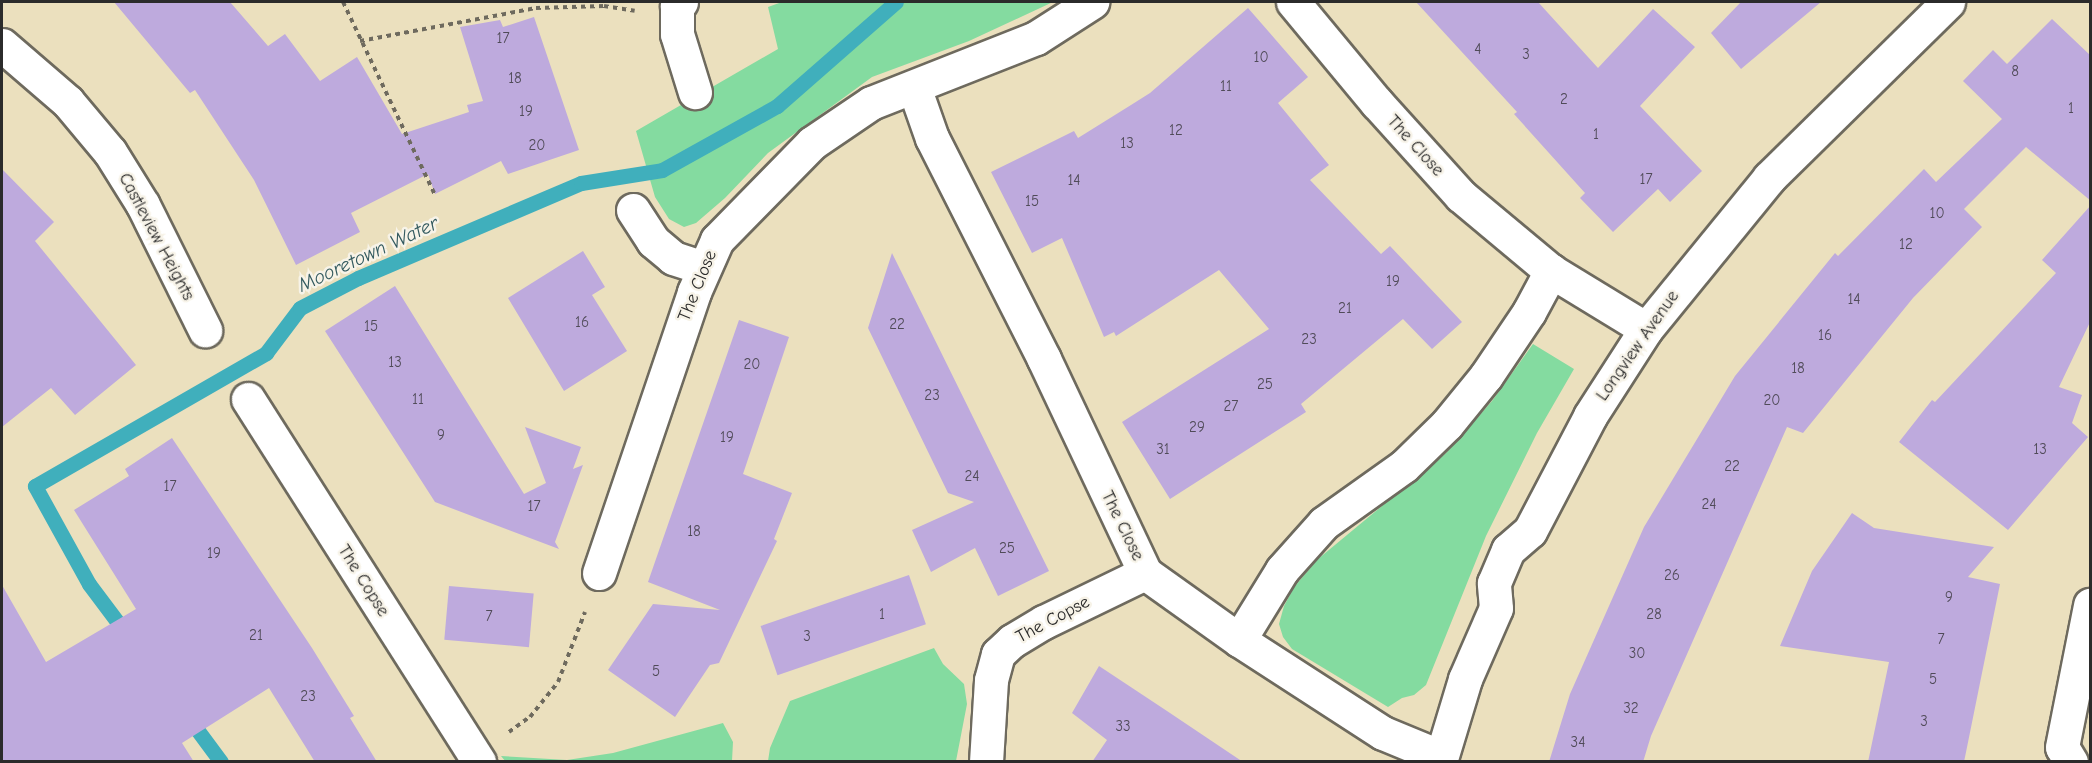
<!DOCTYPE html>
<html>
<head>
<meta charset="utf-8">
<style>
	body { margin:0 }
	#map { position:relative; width:2092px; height:763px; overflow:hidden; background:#ebe0be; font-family:"Comic Neue",sans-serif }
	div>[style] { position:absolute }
	.green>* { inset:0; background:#84dba0 }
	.stream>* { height:15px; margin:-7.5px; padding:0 7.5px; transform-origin:7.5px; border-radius:7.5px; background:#40afbc }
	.building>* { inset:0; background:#beaadd; transform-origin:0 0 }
	.path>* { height:4px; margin-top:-2px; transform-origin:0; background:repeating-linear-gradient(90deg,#6e6a5e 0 4.5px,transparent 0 9px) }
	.roads { filter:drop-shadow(2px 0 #6e6a5e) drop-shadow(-2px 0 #6e6a5e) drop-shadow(0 2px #6e6a5e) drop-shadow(0 -2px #6e6a5e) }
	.minor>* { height:33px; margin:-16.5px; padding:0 16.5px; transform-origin:16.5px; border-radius:16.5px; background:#fff }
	span { translate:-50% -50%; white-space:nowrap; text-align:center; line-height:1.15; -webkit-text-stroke:5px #f7f3e8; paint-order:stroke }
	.number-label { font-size:15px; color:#504b58 }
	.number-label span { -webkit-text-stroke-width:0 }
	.street-label { font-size:18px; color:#2b2b2b }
	.water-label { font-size:20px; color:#32595e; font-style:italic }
	.frame { position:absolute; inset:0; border:3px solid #2b2b2b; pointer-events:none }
</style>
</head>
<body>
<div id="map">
	<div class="green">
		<div style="clip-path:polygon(782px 2px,1053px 2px,969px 41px,872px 77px,768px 153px,725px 198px,696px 223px,684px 227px,669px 219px,655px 197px,636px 131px,778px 49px,768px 7px)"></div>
		<div style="clip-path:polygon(1533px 344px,1574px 369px,1537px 433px,1486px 536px,1426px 685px,1414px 695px,1402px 698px,1388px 707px,1292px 649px,1283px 637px,1279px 624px,1284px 606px,1294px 587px,1318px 559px,1446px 453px,1492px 401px)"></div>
		<div style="clip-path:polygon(934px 648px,943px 664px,964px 684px,967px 704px,956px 761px,768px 761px,770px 748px,790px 701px)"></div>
		<div style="clip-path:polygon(723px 723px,733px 742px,732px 761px,506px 762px,501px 756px,567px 760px,613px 753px)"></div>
	</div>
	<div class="stream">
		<div style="left:128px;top:636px;width:65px;rotate:-126.9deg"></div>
		<div style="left:89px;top:584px;width:112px;rotate:-118.9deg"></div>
		<div style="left:35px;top:486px;width:267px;rotate:-29.9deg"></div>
		<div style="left:266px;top:353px;width:56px;rotate:-52.9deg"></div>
		<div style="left:300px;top:308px;width:65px;rotate:-27.3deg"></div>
		<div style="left:358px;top:278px;width:242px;rotate:-23.1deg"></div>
		<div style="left:581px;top:183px;width:82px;rotate:-9.1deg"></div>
		<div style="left:662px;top:170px;width:132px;rotate:-29.1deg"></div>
		<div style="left:777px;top:106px;width:158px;rotate:-41.2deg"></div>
		<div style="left:187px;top:716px;width:57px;rotate:53.5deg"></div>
	</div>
	<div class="building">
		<div style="clip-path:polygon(114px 2px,230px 2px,268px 46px,285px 34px,320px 81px,357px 57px,402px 134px,469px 112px,467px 105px,483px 101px,460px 27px,500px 20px,503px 27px,534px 17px,579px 150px,508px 174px,501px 161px,435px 194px,428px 174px,351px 213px,360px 232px,296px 265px,254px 180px,195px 90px,190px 93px)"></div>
		<div style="clip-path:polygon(1416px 2px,1538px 2px,1598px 68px,1653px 9px,1695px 47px,1640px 106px,1702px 171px,1670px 202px,1658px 189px,1613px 232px,1580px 198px,1585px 193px,1514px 114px,1517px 112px)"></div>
		<div style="clip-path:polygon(1741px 2px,1821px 2px,1741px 69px,1711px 33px)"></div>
		<div style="clip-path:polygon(1248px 8px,1308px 77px,1278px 103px,1329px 165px,1310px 180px,1381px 254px,1390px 246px,1462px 322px,1432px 349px,1403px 319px,1301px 404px,1306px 412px,1170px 499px,1122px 422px,1269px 329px,1219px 270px,1116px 336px,1114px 332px,1104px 337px,1062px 238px,1032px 253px,991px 172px,1074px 131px,1078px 138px,1131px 105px,1150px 93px)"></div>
		<div style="clip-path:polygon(2052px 19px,2091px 56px,2091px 201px,2026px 147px,1964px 209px,1982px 227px,1913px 298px,1803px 433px,1787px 427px,1651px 736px,1643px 762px,1549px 762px,1570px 694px,1644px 527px,1735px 376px,1835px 253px,1838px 256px,1924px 169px,1936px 182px,2002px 119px,1963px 81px,1993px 50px,2007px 64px)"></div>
		<div style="clip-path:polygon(2px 169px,54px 222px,35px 241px,136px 365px,75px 415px,51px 388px,2px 427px)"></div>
		<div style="clip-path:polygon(2091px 205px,2091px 320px,2059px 387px,2082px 395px,2072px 423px,2088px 437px,2008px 530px,1899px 442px,1932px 400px,1935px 402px,2056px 273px,2042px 260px)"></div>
		<div style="clip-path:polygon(583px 251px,605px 287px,592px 295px,627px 351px,564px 391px,508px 298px)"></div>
		<div style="clip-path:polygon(892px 253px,1049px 571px,998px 596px,975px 548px,931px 572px,912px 530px,974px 502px,948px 493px,868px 328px)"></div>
		<div style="clip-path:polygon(395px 286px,524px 494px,546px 483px,525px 427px,581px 447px,573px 469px,583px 465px,555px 542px,559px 549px,435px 502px,325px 331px)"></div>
		<div style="clip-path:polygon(739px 320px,789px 337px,743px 474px,792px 493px,774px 539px,777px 541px,719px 663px,710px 665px,675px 717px,608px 670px,653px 604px,720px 610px,648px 582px)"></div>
		<div style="clip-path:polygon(172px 438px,312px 648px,354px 716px,350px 718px,377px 762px,315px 762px,269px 688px,182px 743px,194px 762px,2px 762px,2px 585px,46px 662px,136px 609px,74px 510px,129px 476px,125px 469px)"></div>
		<div style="clip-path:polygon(1852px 513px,1874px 528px,1994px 547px,1968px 577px,2000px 584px,1964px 762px,1868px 762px,1889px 662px,1780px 646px,1812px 571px)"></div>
		<div style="left:909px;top:575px;width:52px;height:157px;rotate:71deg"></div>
		<div style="left:449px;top:586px;width:85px;height:54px;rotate:5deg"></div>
		<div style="clip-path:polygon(1099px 666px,1167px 711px,1243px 762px,1092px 762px,1107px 740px,1072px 713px)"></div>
	</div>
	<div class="path">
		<div style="left:343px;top:2px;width:212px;rotate:64.5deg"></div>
		<div style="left:360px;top:41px;width:179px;rotate:-10.6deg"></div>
		<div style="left:536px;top:8px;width:68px;rotate:-1.7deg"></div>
		<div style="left:604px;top:6px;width:31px;rotate:9deg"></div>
		<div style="left:509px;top:732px;width:26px;rotate:-36deg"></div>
		<div style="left:530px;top:717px;width:45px;rotate:-51.3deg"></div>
		<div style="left:558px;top:682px;width:75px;rotate:-68.9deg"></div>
	</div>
	<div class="roads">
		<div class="minor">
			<div style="left:681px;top:2px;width:6px;rotate:135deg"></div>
			<div style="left:677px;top:6px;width:28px;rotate:90deg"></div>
			<div style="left:677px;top:34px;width:61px;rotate:72.8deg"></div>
			<div style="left:1293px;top:2px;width:131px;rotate:50.3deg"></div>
			<div style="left:1377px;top:103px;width:125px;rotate:47.9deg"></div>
			<div style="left:1461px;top:196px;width:117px;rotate:39.8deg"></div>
			<div style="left:1551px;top:271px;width:111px;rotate:31.4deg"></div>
			<div style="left:2px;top:45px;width:87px;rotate:40.8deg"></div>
			<div style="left:68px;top:102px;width:65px;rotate:50deg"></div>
			<div style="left:110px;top:152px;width:62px;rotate:58.1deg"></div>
			<div style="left:143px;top:205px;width:140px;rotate:63.6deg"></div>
			<div style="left:914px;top:87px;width:54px;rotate:70.6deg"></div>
			<div style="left:932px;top:138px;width:248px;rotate:63.1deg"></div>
			<div style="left:1044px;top:359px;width:237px;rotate:64.7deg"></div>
			<div style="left:1145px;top:573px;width:115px;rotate:35.5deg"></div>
			<div style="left:1239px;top:640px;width:171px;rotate:32.9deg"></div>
			<div style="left:1383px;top:733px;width:63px;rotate:22.5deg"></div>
			<div style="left:633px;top:210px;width:37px;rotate:57deg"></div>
			<div style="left:653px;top:241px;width:26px;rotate:40deg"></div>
			<div style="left:673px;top:258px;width:32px;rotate:18deg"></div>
			<div style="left:248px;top:399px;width:430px;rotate:57.5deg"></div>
			<div style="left:599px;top:573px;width:297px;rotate:-71.3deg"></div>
			<div style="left:694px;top:292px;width:57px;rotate:-66.1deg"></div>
			<div style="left:717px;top:240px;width:136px;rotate:-45.6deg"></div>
			<div style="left:812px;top:143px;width:71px;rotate:-34.1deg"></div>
			<div style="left:871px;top:103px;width:177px;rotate:-21.5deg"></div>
			<div style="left:1036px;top:38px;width:67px;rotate:-32.7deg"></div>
			<div style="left:1239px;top:640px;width:82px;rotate:-58.4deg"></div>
			<div style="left:1282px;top:570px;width:63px;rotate:-48.2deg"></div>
			<div style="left:1324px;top:523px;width:98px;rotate:-35.5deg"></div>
			<div style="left:1404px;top:466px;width:60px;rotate:-44.3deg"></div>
			<div style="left:1447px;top:424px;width:62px;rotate:-50.9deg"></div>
			<div style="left:1486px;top:376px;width:77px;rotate:-56.1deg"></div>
			<div style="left:1529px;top:312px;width:47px;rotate:-61.8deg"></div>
			<div style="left:986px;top:762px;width:82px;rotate:-86.5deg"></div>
			<div style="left:991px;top:680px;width:27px;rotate:-75deg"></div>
			<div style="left:998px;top:654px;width:19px;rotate:-43deg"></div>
			<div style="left:1012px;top:641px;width:37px;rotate:-31deg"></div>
			<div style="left:1044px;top:622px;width:112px;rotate:-25.9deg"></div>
			<div style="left:1440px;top:762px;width:87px;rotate:-73.2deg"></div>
			<div style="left:1465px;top:679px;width:77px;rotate:-66.4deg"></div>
			<div style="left:1496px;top:608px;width:25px;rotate:-95deg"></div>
			<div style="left:1494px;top:583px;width:36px;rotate:-67deg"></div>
			<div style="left:1508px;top:550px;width:29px;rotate:-41deg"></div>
			<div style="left:1530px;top:531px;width:130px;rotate:-62.4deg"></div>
			<div style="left:1590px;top:416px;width:103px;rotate:-57.2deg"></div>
			<div style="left:1646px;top:329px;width:195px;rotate:-50.8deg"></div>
			<div style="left:1769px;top:178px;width:251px;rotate:-44.5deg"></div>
			<div style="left:2071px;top:762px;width:17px;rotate:-121deg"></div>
			<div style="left:2062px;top:747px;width:145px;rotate:-78.8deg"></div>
		</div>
	</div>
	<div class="number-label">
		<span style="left:503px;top:39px">17</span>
		<span style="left:1478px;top:50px">4</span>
		<span style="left:1526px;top:55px">3</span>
		<span style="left:1261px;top:58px">10</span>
		<span style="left:2015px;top:72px">8</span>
		<span style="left:515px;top:79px">18</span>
		<span style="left:1226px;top:87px">11</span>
		<span style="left:1564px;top:100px">2</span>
		<span style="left:2071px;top:109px">1</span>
		<span style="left:526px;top:112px">19</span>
		<span style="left:1176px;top:131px">12</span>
		<span style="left:1596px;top:135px">1</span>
		<span style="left:1127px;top:144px">13</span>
		<span style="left:537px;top:146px">20</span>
		<span style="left:1646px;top:180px">17</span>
		<span style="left:1074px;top:181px">14</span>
		<span style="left:1032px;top:202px">15</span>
		<span style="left:1937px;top:214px">10</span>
		<span style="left:1906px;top:245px">12</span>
		<span style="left:1393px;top:282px">19</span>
		<span style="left:1854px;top:300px">14</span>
		<span style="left:1345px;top:309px">21</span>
		<span style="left:582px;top:323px">16</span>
		<span style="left:897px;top:325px">22</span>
		<span style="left:371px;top:327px">15</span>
		<span style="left:1825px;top:336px">16</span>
		<span style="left:1309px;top:340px">23</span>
		<span style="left:395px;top:363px">13</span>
		<span style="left:752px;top:365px">20</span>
		<span style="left:1798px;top:369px">18</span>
		<span style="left:1265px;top:385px">25</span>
		<span style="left:932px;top:396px">23</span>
		<span style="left:418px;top:400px">11</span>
		<span style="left:1772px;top:401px">20</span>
		<span style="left:1231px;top:407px">27</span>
		<span style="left:1197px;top:428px">29</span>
		<span style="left:441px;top:436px">9</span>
		<span style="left:727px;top:438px">19</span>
		<span style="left:1163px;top:450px">31</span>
		<span style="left:2040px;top:450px">13</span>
		<span style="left:1732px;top:467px">22</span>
		<span style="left:972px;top:477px">24</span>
		<span style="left:170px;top:487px">17</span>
		<span style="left:1709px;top:505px">24</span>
		<span style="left:534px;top:507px">17</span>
		<span style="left:694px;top:532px">18</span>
		<span style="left:1007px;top:549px">25</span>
		<span style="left:214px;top:554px">19</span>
		<span style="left:1672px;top:576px">26</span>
		<span style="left:1949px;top:598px">9</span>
		<span style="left:882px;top:615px">1</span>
		<span style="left:1654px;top:615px">28</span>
		<span style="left:489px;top:617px">7</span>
		<span style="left:256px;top:636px">21</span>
		<span style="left:807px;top:637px">3</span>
		<span style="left:1941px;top:640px">7</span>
		<span style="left:1637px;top:654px">30</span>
		<span style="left:656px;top:672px">5</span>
		<span style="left:1933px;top:680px">5</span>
		<span style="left:308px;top:697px">23</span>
		<span style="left:1631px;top:709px">32</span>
		<span style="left:1924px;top:722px">3</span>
		<span style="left:1123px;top:727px">33</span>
		<span style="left:1578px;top:743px">34</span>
	</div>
	<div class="street-label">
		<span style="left:1415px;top:146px;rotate:48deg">The Close</span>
		<span style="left:156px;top:237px;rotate:62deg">Castleview Heights</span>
		<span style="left:698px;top:286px;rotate:-68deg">The Close</span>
		<span style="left:1638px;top:346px;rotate:-55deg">Longview Avenue</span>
		<span style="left:1122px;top:526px;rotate:64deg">The Close</span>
		<span style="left:363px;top:581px;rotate:58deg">The Copse</span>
		<span style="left:1053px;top:620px;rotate:-28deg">The Copse</span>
	</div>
	<div class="water-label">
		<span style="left:368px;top:254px;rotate:-25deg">Mooretown Water</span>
	</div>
	<div class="frame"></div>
</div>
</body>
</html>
